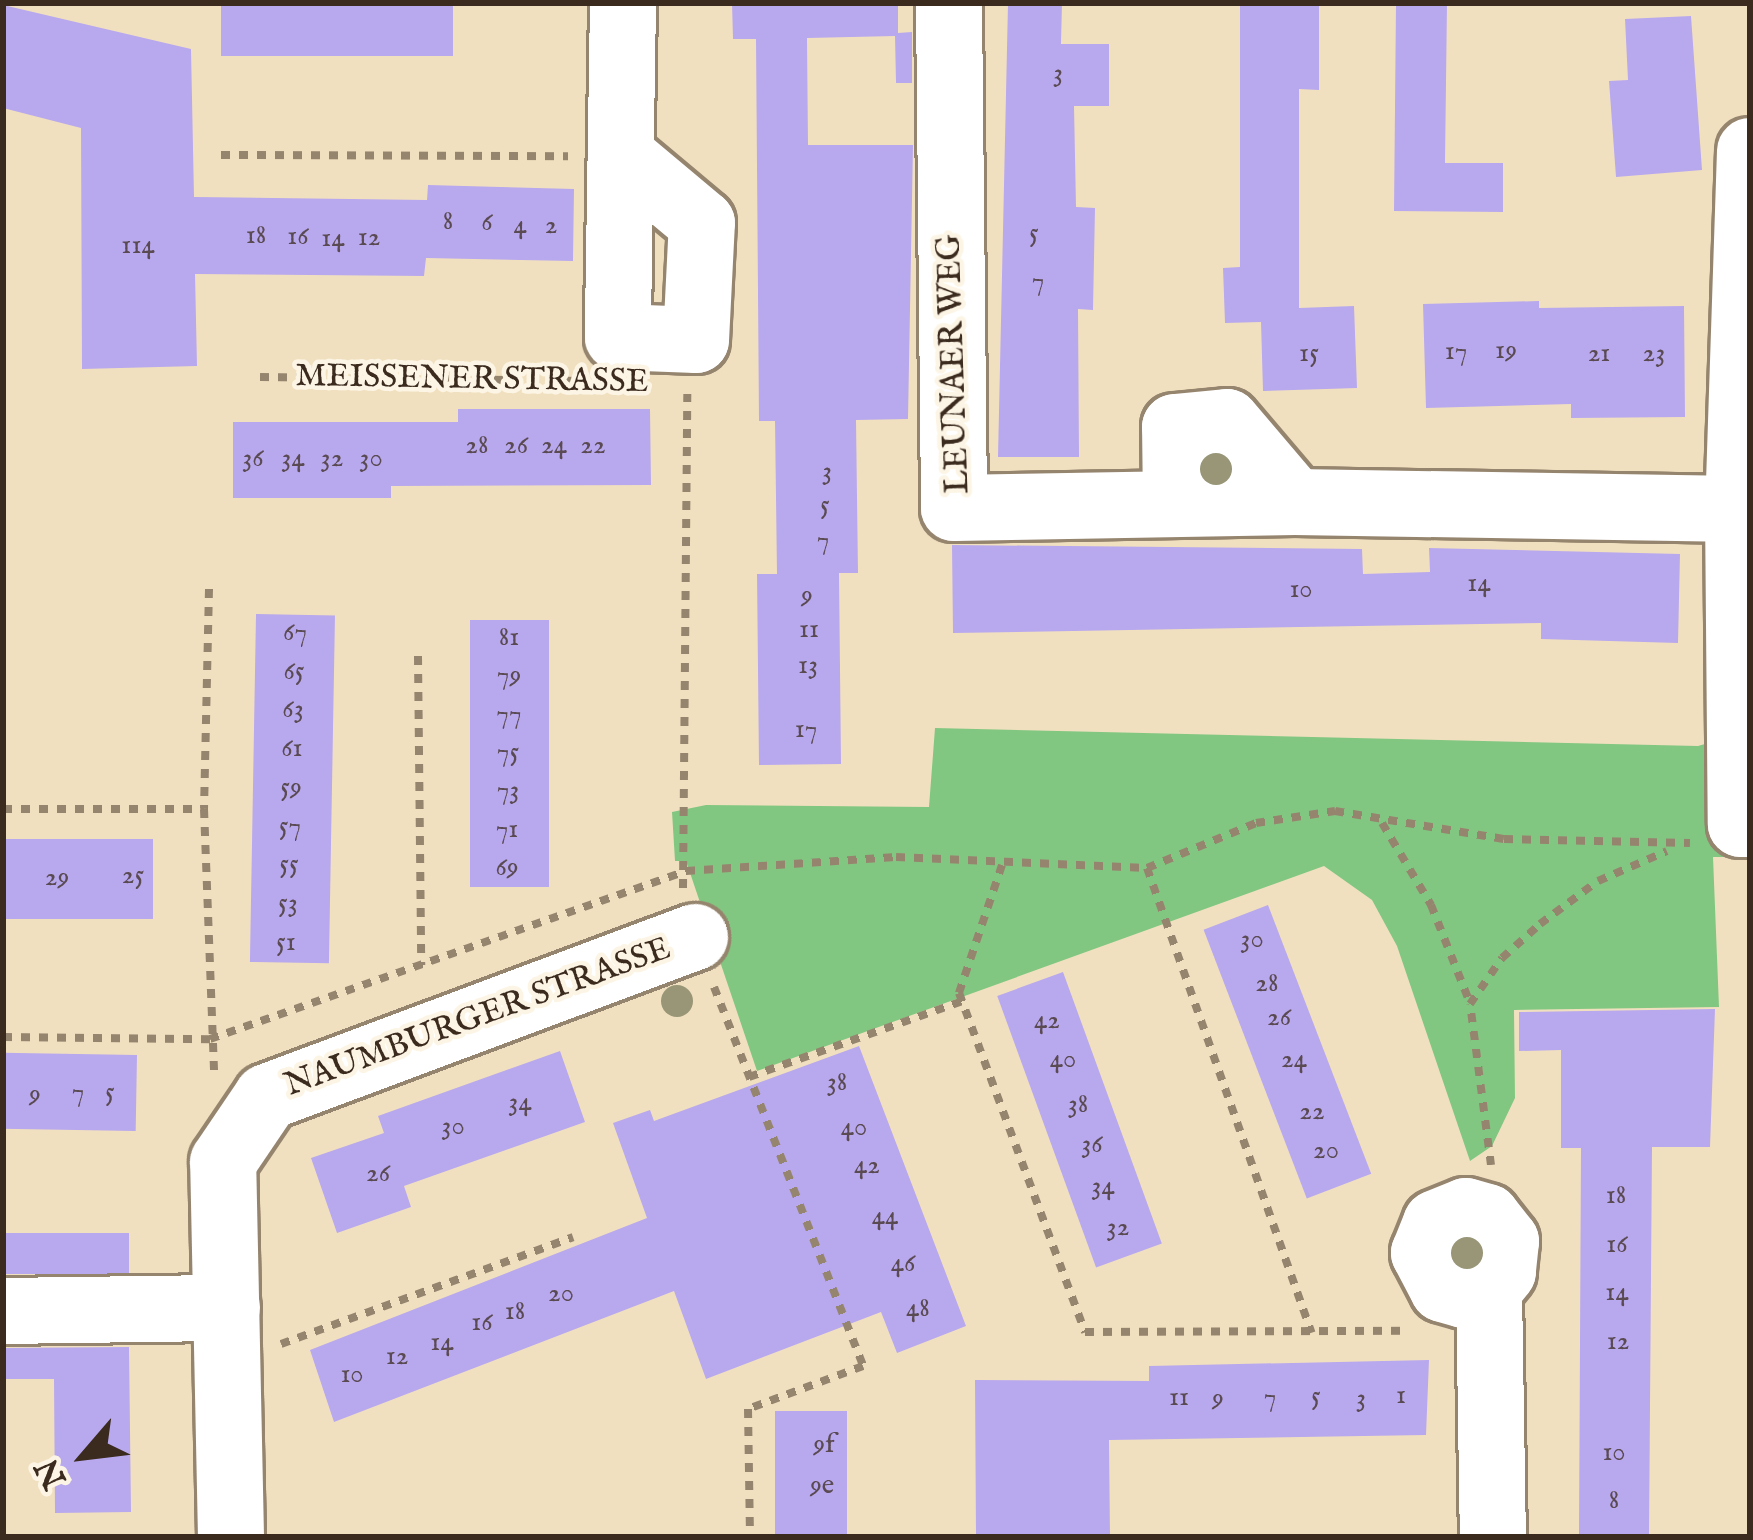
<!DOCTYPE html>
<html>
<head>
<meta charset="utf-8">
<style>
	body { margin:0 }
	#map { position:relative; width:1753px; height:1540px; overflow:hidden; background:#f1e0bf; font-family:"IM FELL English",serif }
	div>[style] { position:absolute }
	.green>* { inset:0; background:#82c781 }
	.building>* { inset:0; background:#b8a8ee; transform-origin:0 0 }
	.path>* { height:8px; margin-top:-4px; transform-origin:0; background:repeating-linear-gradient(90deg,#96856e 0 9px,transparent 0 18px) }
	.roads { filter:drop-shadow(3px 0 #96856e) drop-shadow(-3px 0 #96856e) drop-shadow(0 3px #96856e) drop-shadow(0 -3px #96856e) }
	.minor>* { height:66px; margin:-33px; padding:0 33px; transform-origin:33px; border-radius:33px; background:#fff }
	.trees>* { width:32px; height:32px; margin:-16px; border-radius:50%; background:#989677 }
	span { translate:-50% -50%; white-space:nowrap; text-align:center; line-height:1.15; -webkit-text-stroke:9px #fcf5e5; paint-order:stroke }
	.number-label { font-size:27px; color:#5a4a52 }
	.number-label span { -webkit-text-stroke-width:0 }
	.street-label { font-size:33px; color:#3b2a1e }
	.frame { position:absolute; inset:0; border:6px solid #3b2a1e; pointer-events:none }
	.north { position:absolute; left:24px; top:1396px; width:120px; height:120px; -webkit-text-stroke:9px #fcf5e5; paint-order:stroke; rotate:242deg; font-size:33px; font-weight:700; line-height:48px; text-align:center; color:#3b2a1e }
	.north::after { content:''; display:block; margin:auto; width:42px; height:54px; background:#3b2a1e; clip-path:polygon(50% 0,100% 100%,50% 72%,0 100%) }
</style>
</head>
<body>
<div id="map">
	<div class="green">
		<div style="clip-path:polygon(935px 728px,1698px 746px,1750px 731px,1750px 857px,1713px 857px,1719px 1007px,1514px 1010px,1515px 1098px,1492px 1146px,1470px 1161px,1397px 946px,1372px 900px,1324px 866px,757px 1071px,686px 861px,675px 861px,672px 812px,706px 805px,929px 807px)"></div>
	</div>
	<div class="building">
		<div style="left:221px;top:3px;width:232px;height:53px"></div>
		<div style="clip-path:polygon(732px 3px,898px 3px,898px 33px,912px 32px,912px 83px,896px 83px,895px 36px,807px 38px,808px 145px,913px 145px,908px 419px,856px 420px,858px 573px,839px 573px,841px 764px,759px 765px,757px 574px,777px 574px,775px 421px,759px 421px,756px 39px,733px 39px)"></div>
		<div style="clip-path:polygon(1008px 3px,1062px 3px,1061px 44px,1109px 44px,1109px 106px,1074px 106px,1076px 207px,1095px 208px,1093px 310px,1078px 309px,1079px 457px,998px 457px)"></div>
		<div style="clip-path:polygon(1240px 3px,1319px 3px,1319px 90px,1299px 89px,1299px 308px,1354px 306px,1357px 388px,1263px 391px,1261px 322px,1225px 323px,1223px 268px,1240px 267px)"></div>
		<div style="clip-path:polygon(1396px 3px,1447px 3px,1445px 163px,1503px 163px,1503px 212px,1394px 211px)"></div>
		<div style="clip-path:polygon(3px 5px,191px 49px,194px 197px,427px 200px,428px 185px,574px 189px,573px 261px,426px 258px,424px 276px,195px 274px,197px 366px,82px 369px,81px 128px,3px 108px)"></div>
		<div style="clip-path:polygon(1691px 16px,1702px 170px,1616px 177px,1609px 81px,1628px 80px,1625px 19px)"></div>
		<div style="clip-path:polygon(1539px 301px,1539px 308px,1684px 306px,1685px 417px,1571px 418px,1571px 404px,1426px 408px,1423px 304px)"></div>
		<div style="clip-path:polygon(458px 409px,650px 409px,651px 485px,391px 486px,391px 498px,233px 498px,233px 422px,458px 422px)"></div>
		<div style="clip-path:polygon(952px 545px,1362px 549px,1363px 574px,1430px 572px,1429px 548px,1680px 554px,1678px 643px,1541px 639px,1541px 623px,953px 633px)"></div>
		<div style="left:256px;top:614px;width:79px;height:348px;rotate:1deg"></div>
		<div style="left:470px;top:620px;width:79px;height:267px"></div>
		<div style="left:3px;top:839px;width:150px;height:80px"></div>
		<div style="left:1268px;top:905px;width:288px;height:69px;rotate:69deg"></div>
		<div style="left:1063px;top:972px;width:289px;height:70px;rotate:70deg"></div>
		<div style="clip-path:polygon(1715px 1009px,1710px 1147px,1652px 1147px,1649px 1537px,1579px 1537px,1581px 1148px,1561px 1148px,1561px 1050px,1519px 1051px,1519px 1012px)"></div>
		<div style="clip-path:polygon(859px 1046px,966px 1326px,897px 1353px,881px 1312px,706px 1379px,674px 1291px,334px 1422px,310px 1350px,647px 1218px,613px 1123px,650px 1110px,654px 1121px)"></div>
		<div style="clip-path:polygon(560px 1051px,585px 1122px,404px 1186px,411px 1207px,337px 1233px,311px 1158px,384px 1133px,378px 1116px)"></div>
		<div style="left:137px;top:1055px;width:76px;height:134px;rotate:91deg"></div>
		<div style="left:3px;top:1233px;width:126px;height:41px"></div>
		<div style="clip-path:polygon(129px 1347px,131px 1512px,55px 1513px,54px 1379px,3px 1379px,3px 1348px)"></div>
		<div style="clip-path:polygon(1429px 1360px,1426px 1435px,1109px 1440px,1110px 1537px,976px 1537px,975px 1380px,1149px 1381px,1149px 1366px)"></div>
		<div style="left:847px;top:1411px;width:126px;height:72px;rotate:90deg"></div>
	</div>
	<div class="path">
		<div style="left:221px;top:155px;width:347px;rotate:0.2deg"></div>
		<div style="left:260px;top:377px;width:327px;rotate:0.7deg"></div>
		<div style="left:209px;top:589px;width:220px;rotate:91.3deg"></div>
		<div style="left:204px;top:809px;width:264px;rotate:87.8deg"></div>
		<div style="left:418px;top:656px;width:309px;rotate:89.4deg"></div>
		<div style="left:3px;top:809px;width:201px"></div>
		<div style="left:1382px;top:823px;width:96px;rotate:59.1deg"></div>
		<div style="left:1431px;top:905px;width:105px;rotate:68.3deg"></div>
		<div style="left:1002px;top:865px;width:135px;rotate:108.6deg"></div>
		<div style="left:959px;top:993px;width:362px;rotate:69.6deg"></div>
		<div style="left:1085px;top:1332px;width:324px;rotate:-0.2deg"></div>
		<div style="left:1147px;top:868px;width:118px;rotate:-22.4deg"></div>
		<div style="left:1256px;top:823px;width:80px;rotate:-8.6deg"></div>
		<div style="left:1335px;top:811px;width:171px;rotate:9.4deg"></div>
		<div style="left:1504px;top:839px;width:186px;rotate:1.2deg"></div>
		<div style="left:683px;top:888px;width:494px;rotate:-89.5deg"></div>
		<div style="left:714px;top:987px;width:407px;rotate:68.5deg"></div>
		<div style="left:863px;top:1366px;width:123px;rotate:159.5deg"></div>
		<div style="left:748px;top:1409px;width:128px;rotate:89.1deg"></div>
		<div style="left:3px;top:1037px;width:207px;rotate:0.6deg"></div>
		<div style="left:210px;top:1039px;width:505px;rotate:-19.44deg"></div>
		<div style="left:686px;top:871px;width:210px;rotate:-3.8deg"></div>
		<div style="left:896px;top:857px;width:251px;rotate:2.5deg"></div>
		<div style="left:1147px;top:868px;width:493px;rotate:70.5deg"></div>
		<div style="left:749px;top:1077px;width:226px;rotate:-19.6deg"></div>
		<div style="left:1491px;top:1165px;width:162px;rotate:-97.4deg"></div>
		<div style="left:1470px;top:1004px;width:56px;rotate:-55.2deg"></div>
		<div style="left:1502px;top:958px;width:51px;rotate:-41.8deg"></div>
		<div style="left:1540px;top:924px;width:72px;rotate:-36.6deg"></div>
		<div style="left:1598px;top:881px;width:75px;rotate:-23.5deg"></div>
		<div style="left:281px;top:1344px;width:311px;rotate:-20.1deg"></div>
		<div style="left:537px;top:1534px;width:3px;rotate:90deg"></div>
	</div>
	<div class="roads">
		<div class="minor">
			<div style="left:623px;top:3px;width:334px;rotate:90.9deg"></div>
			<div style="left:618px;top:337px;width:78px;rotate:2.2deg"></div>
			<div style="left:696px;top:340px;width:117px;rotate:-87.1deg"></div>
			<div style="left:702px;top:223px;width:103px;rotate:-140.1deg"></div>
			<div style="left:949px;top:3px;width:505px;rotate:89.43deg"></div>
			<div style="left:954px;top:508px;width:341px;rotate:-1deg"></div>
			<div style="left:1295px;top:502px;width:443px;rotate:0.9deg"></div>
			<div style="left:1750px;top:151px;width:358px;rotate:91.9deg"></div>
			<div style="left:1738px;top:509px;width:315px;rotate:89.5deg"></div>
			<div style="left:1741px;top:824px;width:9px"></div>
			<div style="left:1176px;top:504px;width:77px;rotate:-90.7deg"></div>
			<div style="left:1175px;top:427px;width:52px;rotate:-5.5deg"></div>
			<div style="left:1227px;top:422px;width:105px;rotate:49.6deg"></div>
			<div style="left:1489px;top:1289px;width:26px;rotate:167deg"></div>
			<div style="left:1464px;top:1295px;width:22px;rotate:-164deg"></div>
			<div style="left:1443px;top:1289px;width:41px;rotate:-117.8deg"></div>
			<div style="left:1424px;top:1253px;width:32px;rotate:-68deg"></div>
			<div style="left:1436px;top:1223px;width:32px;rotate:-22deg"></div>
			<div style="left:1466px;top:1211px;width:22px;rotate:16deg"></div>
			<div style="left:1487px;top:1217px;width:31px;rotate:52deg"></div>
			<div style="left:1506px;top:1241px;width:31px;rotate:96deg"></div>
			<div style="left:1503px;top:1272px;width:22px;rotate:129deg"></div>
			<div style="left:1489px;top:1289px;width:248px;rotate:89.1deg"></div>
			<div style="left:3px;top:1311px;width:224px;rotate:-0.8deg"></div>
			<div style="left:231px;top:1537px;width:375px;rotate:-91.2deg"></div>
			<div style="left:223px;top:1162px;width:78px;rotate:-55.9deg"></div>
			<div style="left:267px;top:1097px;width:457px;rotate:-20.5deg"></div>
		</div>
	</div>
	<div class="trees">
		<div style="left:1216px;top:469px"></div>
		<div style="left:677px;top:1001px"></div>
		<div style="left:1467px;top:1253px"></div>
	</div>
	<div class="number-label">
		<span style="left:1058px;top:75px">3</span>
		<span style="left:448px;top:223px">8</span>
		<span style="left:487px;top:224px">6</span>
		<span style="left:520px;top:227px">4</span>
		<span style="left:551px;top:227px">2</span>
		<span style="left:1034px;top:235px">5</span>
		<span style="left:256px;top:237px">18</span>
		<span style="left:298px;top:238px">16</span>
		<span style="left:369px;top:239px">12</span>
		<span style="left:333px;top:240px">14</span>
		<span style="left:138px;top:247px">114</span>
		<span style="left:1038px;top:283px">7</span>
		<span style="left:1506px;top:352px">19</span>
		<span style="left:1456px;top:353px">17</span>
		<span style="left:1309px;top:355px">15</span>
		<span style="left:1599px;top:355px">21</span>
		<span style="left:1654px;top:355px">23</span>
		<span style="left:477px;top:447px">28</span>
		<span style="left:516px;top:447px">26</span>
		<span style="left:554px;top:447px">24</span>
		<span style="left:593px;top:447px">22</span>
		<span style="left:253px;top:460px">36</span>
		<span style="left:293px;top:460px">34</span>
		<span style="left:332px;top:460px">32</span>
		<span style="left:371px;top:460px">30</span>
		<span style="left:827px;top:473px">3</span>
		<span style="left:825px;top:507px">5</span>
		<span style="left:823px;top:542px">7</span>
		<span style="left:1479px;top:585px">14</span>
		<span style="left:1301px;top:591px">10</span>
		<span style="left:807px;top:597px">9</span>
		<span style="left:809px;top:631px">11</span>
		<span style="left:295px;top:634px">67</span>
		<span style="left:509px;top:639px">81</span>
		<span style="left:808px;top:667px">13</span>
		<span style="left:294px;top:673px">65</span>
		<span style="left:509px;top:677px">79</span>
		<span style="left:293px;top:711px">63</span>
		<span style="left:509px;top:716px">77</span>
		<span style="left:806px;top:731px">17</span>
		<span style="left:292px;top:750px">61</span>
		<span style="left:508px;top:754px">75</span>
		<span style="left:291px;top:789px">59</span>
		<span style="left:508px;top:792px">73</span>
		<span style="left:290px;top:828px">57</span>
		<span style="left:507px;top:831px">71</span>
		<span style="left:289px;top:866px">55</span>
		<span style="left:507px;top:869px">69</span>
		<span style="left:133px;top:877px">25</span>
		<span style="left:57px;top:879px">29</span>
		<span style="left:288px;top:905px">53</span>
		<span style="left:1252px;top:941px">30</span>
		<span style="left:286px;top:944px">51</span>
		<span style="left:1267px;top:985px">28</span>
		<span style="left:1279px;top:1019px">26</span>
		<span style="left:1047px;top:1022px">42</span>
		<span style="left:1063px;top:1061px">40</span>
		<span style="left:1294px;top:1061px">24</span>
		<span style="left:837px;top:1084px">38</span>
		<span style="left:78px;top:1094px">7</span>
		<span style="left:110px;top:1094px">5</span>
		<span style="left:35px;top:1096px">9</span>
		<span style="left:520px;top:1104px">34</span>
		<span style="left:1078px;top:1106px">38</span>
		<span style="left:1312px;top:1113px">22</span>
		<span style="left:453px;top:1128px">30</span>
		<span style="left:854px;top:1129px">40</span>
		<span style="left:1092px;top:1146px">36</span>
		<span style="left:1326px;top:1152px">20</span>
		<span style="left:867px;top:1167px">42</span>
		<span style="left:378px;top:1175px">26</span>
		<span style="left:1103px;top:1188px">34</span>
		<span style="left:1616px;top:1197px">18</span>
		<span style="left:885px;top:1218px">44</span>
		<span style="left:1118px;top:1229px">32</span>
		<span style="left:1617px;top:1246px">16</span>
		<span style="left:903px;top:1265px">46</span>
		<span style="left:1617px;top:1294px">14</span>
		<span style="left:561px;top:1295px">20</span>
		<span style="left:918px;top:1310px">48</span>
		<span style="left:515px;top:1313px">18</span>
		<span style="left:482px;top:1324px">16</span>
		<span style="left:1618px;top:1343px">12</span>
		<span style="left:442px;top:1344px">14</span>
		<span style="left:397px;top:1358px">12</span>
		<span style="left:352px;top:1376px">10</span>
		<span style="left:1401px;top:1397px">1</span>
		<span style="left:1316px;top:1398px">5</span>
		<span style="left:1179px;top:1399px">11</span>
		<span style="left:1270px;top:1399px">7</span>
		<span style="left:1218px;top:1400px">9</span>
		<span style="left:1361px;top:1400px">3</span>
		<span style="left:824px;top:1446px">9f</span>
		<span style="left:1614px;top:1454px">10</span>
		<span style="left:822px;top:1487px">9e</span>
		<span style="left:1614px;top:1502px">8</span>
	</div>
	<div class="street-label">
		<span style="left:955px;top:364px;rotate:-92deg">LEUNAER WEG</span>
		<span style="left:472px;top:380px;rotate:1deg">MEISSENER STRASSE</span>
		<span style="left:478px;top:1018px;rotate:-20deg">NAUMBURGER STRASSE</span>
	</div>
	<div class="frame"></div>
	<div class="north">N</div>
</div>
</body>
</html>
